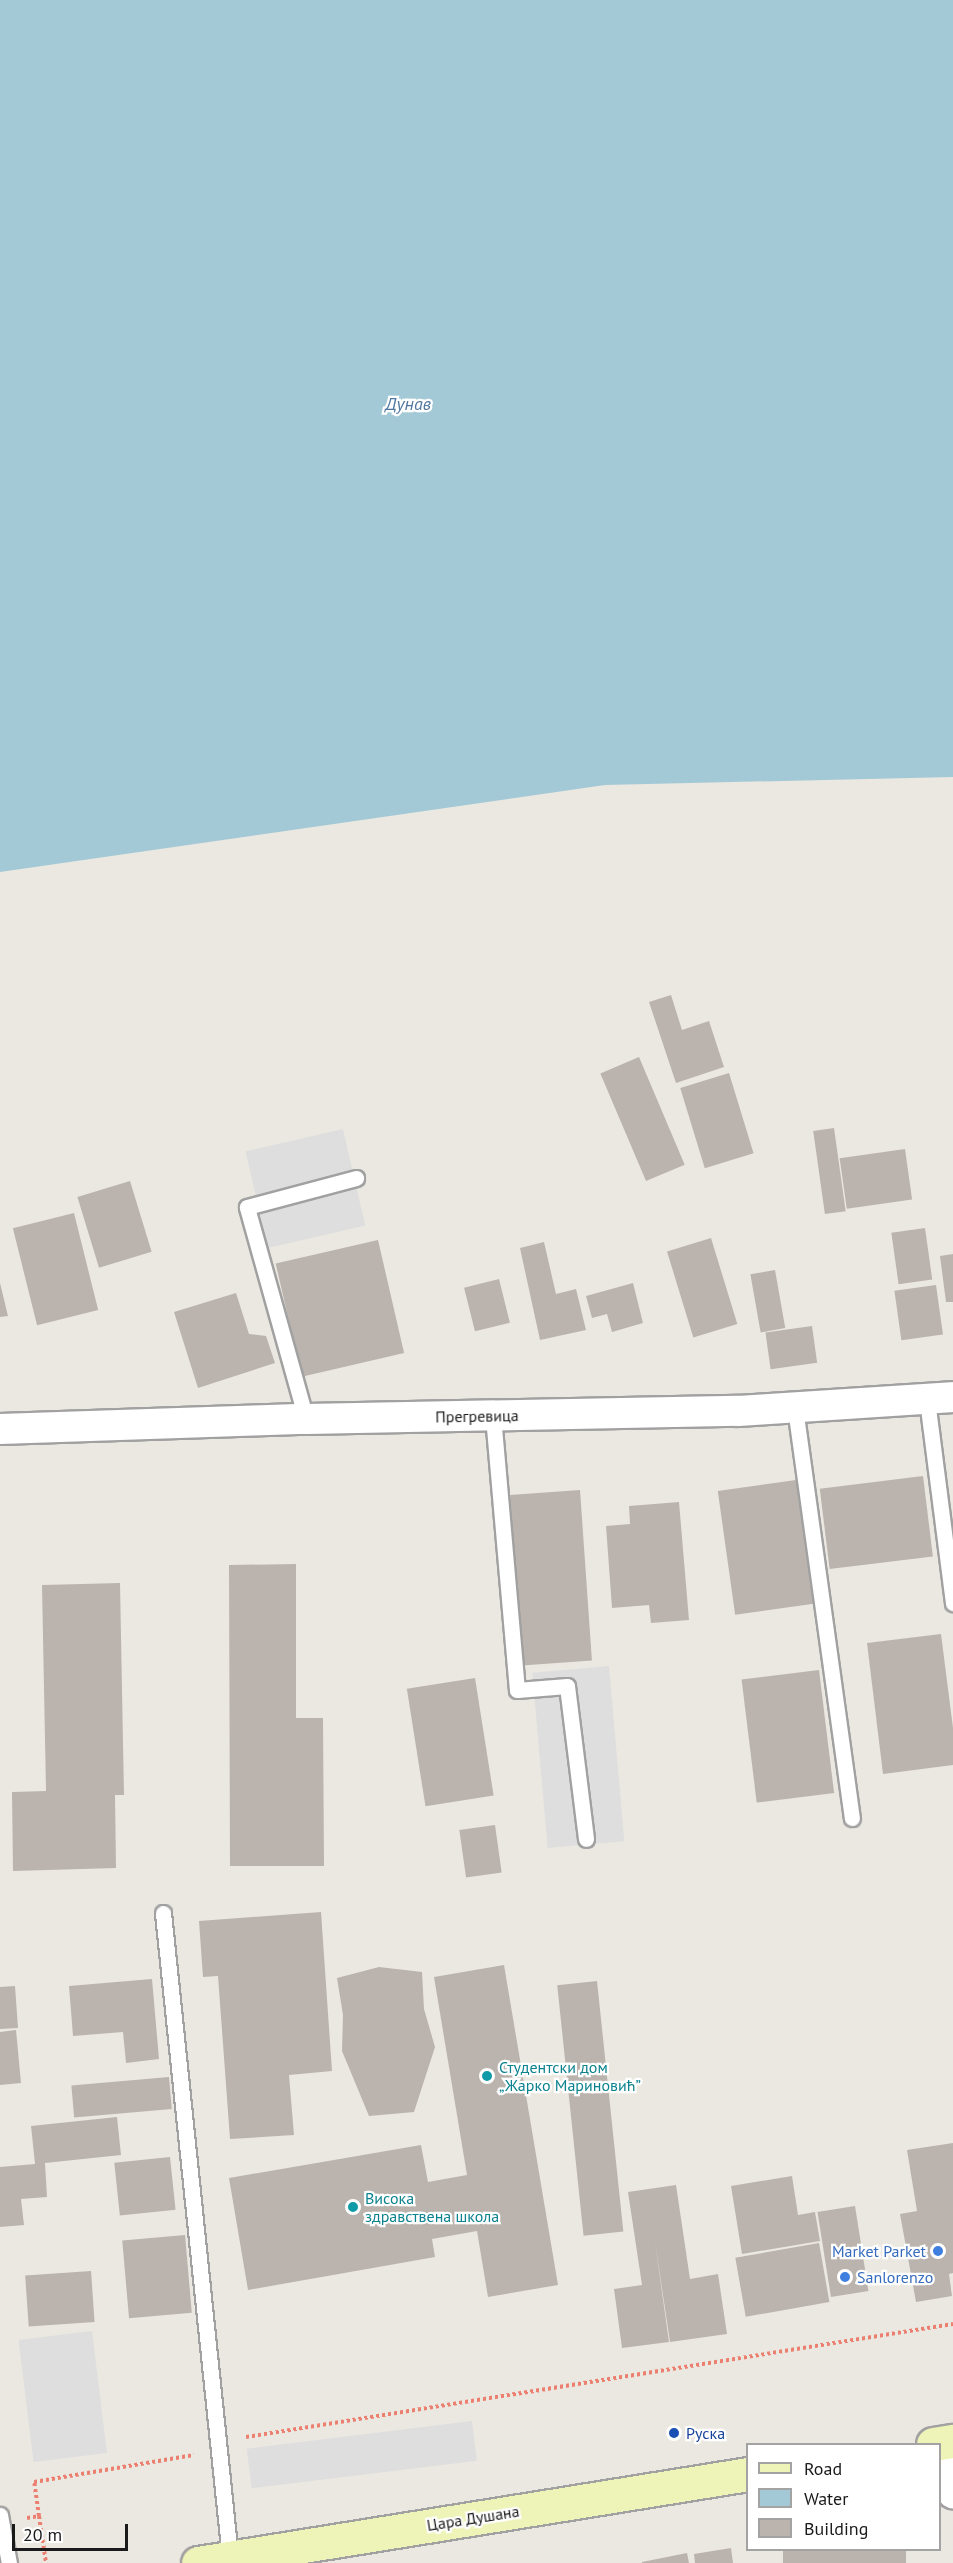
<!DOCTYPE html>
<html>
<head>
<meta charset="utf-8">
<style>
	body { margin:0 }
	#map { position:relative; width:953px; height:2563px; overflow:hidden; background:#ebe8e1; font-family:"PT Sans",sans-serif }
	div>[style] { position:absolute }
	.parking>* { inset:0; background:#dedede; transform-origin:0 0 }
	.water>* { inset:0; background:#a4c9d6 }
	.building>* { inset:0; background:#bbb4ae; transform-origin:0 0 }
	.path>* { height:4px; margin-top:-2px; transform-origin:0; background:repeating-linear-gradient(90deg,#ec8070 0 3px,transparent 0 6px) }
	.roads { filter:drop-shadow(2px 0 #a1a1a1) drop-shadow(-2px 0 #a1a1a1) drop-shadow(0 2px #a1a1a1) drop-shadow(0 -2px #a1a1a1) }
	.lane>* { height:15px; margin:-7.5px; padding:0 7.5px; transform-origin:7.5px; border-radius:7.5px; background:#fff }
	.street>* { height:30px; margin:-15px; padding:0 15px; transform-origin:15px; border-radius:15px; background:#fff }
	.secondary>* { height:33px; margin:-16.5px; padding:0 16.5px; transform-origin:16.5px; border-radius:16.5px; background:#eef3b7 }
	.dots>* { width:16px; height:16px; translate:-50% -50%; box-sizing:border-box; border:3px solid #fff; border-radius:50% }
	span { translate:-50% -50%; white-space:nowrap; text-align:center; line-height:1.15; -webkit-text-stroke:4.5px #fff; paint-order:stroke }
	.street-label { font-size:16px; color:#1a1a1a }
	.culture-label { font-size:16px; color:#0d838f }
	.left { translate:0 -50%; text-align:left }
	.shop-label { font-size:16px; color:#366cbe }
	.right { translate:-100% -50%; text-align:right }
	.transit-label { font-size:16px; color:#164399 }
	.water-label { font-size:18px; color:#5177a0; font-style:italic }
	.legend { position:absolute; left:746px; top:2443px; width:195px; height:108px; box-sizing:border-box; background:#fff; border:2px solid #a3a3a3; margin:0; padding:8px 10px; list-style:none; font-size:18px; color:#1a1a1a }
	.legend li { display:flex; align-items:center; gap:12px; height:30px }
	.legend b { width:30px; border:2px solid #a3a3a3 }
	.scale { position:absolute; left:12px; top:2524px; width:116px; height:27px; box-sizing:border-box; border:3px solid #1a1a1a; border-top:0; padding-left:8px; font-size:18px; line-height:21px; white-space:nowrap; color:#1a1a1a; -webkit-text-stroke:4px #fff; paint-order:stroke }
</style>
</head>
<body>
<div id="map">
	<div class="parking">
		<div style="left:343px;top:1129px;width:99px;height:100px;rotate:77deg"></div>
		<div style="left:609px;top:1666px;width:176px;height:77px;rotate:85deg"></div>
		<div style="left:92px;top:2331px;width:123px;height:74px;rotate:83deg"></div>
		<div style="left:472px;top:2421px;width:40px;height:227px;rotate:83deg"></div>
	</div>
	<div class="water">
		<div style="clip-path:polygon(0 0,953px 0,953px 777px,605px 785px,0 872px)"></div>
	</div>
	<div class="building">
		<div style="clip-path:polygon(671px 995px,682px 1030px,709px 1021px,724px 1067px,676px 1083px,649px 1002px)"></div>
		<div style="left:639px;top:1057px;width:117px;height:42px;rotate:67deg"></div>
		<div style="left:729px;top:1073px;width:84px;height:51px;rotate:73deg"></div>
		<div style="left:834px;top:1128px;width:84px;height:21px;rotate:82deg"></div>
		<div style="left:905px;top:1149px;width:51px;height:66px;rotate:82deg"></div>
		<div style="left:130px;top:1181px;width:74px;height:55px;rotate:73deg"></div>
		<div style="left:74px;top:1213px;width:100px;height:63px;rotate:76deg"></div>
		<div style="left:925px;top:1228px;width:52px;height:34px;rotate:82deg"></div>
		<div style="left:711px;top:1238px;width:90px;height:46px;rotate:73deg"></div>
		<div style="left:378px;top:1240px;width:116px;height:105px;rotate:77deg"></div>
		<div style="clip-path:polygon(544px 1242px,556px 1294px,576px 1289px,586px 1330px,540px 1340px,520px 1248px)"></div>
		<div style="clip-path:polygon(953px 1254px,953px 1302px,946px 1302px,940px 1256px)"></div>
		<div style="left:775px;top:1270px;width:59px;height:25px;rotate:80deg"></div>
		<div style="left:499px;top:1279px;width:45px;height:36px;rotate:76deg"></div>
		<div style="clip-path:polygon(0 1283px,8px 1316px,0 1317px)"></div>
		<div style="clip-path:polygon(633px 1283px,643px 1323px,612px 1332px,607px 1314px,592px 1318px,586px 1296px)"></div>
		<div style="left:936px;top:1285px;width:50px;height:42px;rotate:82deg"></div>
		<div style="clip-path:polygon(236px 1293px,249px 1334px,266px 1336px,275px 1363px,198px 1388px,174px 1312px)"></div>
		<div style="left:812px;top:1326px;width:37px;height:47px;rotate:82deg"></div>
		<div style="left:923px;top:1476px;width:81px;height:104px;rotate:83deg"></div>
		<div style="left:796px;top:1480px;width:125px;height:79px;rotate:82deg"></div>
		<div style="left:580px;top:1490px;width:171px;height:70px;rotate:86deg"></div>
		<div style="clip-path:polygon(679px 1502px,689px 1620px,651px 1623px,649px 1605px,612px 1608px,606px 1526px,630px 1524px,629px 1506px)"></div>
		<div style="clip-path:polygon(296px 1564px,296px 1718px,323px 1718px,324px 1866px,230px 1866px,229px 1565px)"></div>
		<div style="clip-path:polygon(120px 1583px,124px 1795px,115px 1795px,116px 1868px,13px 1871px,12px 1792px,46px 1791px,42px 1585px)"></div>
		<div style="clip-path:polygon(941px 1634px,953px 1728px,953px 1765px,883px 1774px,867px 1643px)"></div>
		<div style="left:819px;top:1670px;width:124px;height:78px;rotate:83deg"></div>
		<div style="left:475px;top:1678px;width:119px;height:69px;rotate:81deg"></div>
		<div style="left:495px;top:1825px;width:48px;height:36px;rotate:82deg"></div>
		<div style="clip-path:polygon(321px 1912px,332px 2071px,289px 2075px,294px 2135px,230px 2139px,218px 1976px,203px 1977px,199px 1921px)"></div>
		<div style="clip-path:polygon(504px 1965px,558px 2285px,488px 2297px,477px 2231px,432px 2239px,435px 2257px,248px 2290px,229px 2178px,421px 2145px,428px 2182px,467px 2175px,434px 1977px)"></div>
		<div style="clip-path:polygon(379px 1967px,422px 1972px,424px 2009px,435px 2047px,414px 2112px,369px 2116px,342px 2051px,343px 2015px,337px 1978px)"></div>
		<div style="clip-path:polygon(152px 1979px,159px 2059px,126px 2063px,123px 2032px,73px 2036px,69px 1986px)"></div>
		<div style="left:597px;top:1981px;width:252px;height:40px;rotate:84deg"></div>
		<div style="clip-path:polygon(15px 1986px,18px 2028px,0 2029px,0 1987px)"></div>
		<div style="clip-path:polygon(16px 2030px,21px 2083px,0 2085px,0 2032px)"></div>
		<div style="left:169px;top:2077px;width:32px;height:98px;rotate:85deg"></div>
		<div style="clip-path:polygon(117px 2117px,121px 2155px,45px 2163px,47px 2197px,21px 2199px,24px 2225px,0 2227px,0 2167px,35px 2164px,31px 2126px)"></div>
		<div style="clip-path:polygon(953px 2143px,953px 2273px,949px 2274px,952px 2296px,916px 2302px,900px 2214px,917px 2211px,907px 2150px)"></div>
		<div style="left:170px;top:2157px;width:53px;height:56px;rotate:84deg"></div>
		<div style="clip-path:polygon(792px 2176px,798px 2215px,815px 2212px,820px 2241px,742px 2254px,731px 2186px)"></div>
		<div style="clip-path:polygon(676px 2185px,690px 2279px,718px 2274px,727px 2334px,670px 2342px,655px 2242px,669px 2342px,622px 2348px,614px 2289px,642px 2285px,628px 2192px)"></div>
		<div style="left:855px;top:2206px;width:86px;height:38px;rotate:81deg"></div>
		<div style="left:185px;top:2235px;width:78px;height:63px;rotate:85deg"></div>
		<div style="left:819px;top:2243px;width:60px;height:85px;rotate:80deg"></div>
		<div style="left:91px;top:2271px;width:51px;height:66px;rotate:86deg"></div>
		<div style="clip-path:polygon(731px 2548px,733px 2563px,695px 2563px,694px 2554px)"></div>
		<div style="left:783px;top:2550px;width:123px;height:13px"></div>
		<div style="clip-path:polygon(687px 2553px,689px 2563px,642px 2563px,642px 2562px)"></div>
	</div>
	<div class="path">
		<div style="left:246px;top:2437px;width:716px;rotate:-9.08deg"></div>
		<div style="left:39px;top:2516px;width:34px;rotate:-98deg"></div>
		<div style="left:34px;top:2482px;width:162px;rotate:-9.6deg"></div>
		<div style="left:27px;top:2518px;width:12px;rotate:-9deg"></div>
		<div style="left:39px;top:2516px;width:48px;rotate:81.5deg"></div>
	</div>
	<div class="roads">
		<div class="lane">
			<div style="left:927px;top:1400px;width:205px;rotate:82.7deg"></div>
			<div style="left:795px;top:1408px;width:414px;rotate:82.1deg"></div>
			<div style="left:493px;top:1416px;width:275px;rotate:85deg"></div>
			<div style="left:517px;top:1690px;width:50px;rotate:-4.6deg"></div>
			<div style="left:567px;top:1686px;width:154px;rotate:82.9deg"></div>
			<div style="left:306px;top:1419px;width:220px;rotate:-105.6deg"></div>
			<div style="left:247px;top:1207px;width:113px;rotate:-14.9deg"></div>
			<div style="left:163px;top:1913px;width:647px;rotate:84.06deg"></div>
			<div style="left:0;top:2515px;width:49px;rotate:79.4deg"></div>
		</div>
		<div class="street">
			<div style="left:0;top:1429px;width:306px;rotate:-1.9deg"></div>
			<div style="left:306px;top:1419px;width:432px;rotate:-1.1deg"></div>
			<div style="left:738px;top:1411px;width:215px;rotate:-3.7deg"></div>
			<div style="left:945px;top:2443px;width:51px;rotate:80.9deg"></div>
		</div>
		<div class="secondary">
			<div style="left:933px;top:2444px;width:20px;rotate:-9deg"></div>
			<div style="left:198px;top:2563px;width:557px;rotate:-9.19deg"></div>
		</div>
	</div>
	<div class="dots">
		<div style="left:487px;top:2076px;background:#0f9aa8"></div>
		<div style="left:353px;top:2207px;background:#0f9aa8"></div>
		<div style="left:938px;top:2251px;background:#3f7fe0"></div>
		<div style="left:845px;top:2277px;background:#3f7fe0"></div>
		<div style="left:674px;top:2433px;background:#1a4fb4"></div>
	</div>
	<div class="street-label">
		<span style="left:477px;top:1416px;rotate:-1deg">Прегревица</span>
		<span style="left:473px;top:2518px;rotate:-9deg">Цара Душана</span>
	</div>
	<div class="culture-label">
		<span class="left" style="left:499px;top:2076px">Студентски дом<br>„Жарко Мариновић”</span>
		<span class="left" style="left:365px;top:2207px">Висока<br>здравствена школа</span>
	</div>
	<div class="shop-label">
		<span class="right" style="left:926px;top:2251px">Market Parket</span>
		<span class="left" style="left:857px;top:2277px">Sanlorenzo</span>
	</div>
	<div class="transit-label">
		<span class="left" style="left:686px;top:2433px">Руска</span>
	</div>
	<div class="water-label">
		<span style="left:408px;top:404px">Дунав</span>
	</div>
	<ul class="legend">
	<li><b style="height:8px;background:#eef3b7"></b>Road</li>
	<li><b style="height:16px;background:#a4c9d6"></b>Water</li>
	<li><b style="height:16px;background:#bbb4ae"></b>Building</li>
	</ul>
	<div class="scale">20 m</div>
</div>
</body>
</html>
